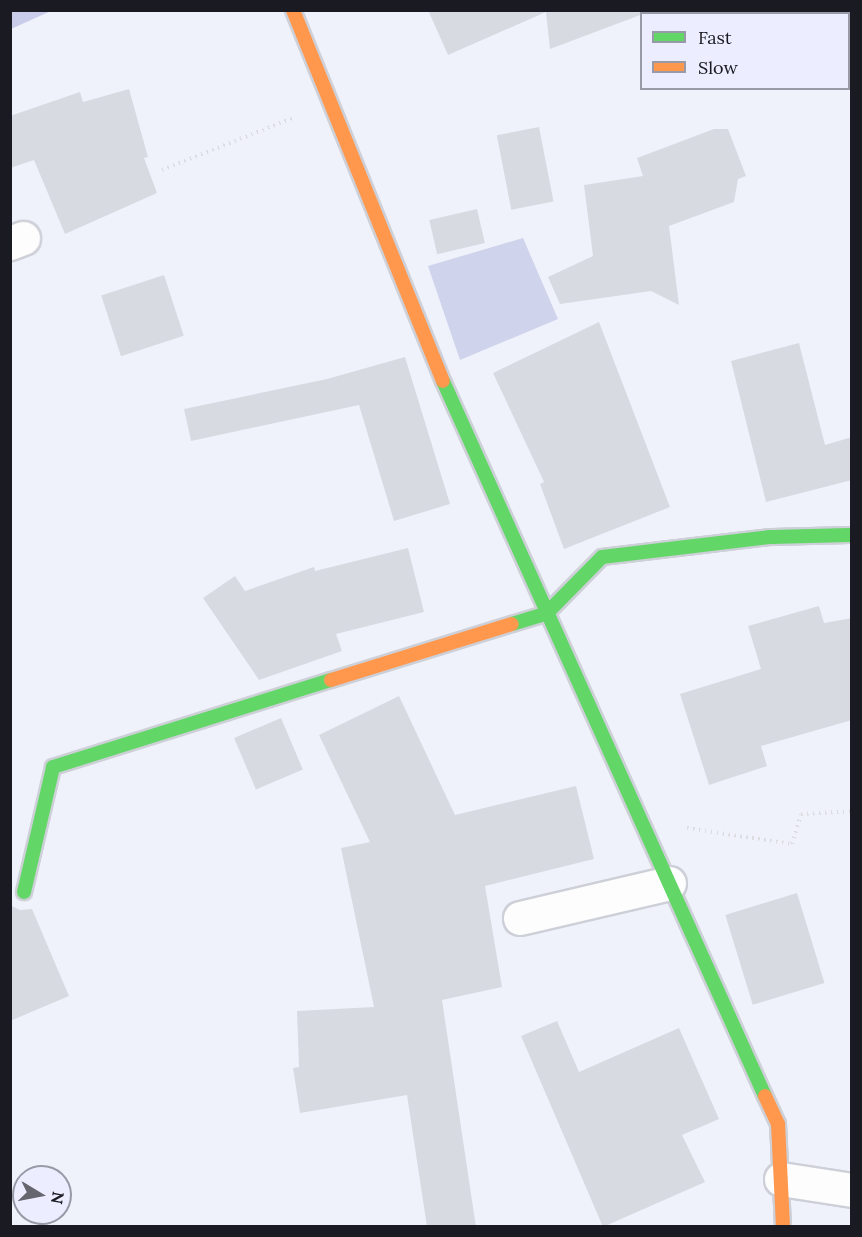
<!DOCTYPE html>
<html>
<head>
<meta charset="utf-8">
<style>
	body { margin:0 }
	#map { position:relative; width:862px; height:1237px; overflow:hidden; background:#f0f2fb; font-family:Lora,serif }
	div>[style] { position:absolute }
	.green>* { inset:0; background:#cfd3eb }
	.forest>* { inset:0; background:#c9cdea }
	.building>* { inset:0; background:#d8dae2; transform-origin:0 0 }
	.path>* { height:4px; margin-top:-2px; transform-origin:0; background:repeating-linear-gradient(90deg,#dcdde0 0 1.5px,transparent 0 6px) }
	.roads { filter:drop-shadow(2px 0 #ced0d8) drop-shadow(-2px 0 #ced0d8) drop-shadow(0 2px #ced0d8) drop-shadow(0 -2px #ced0d8) }
	.street>* { height:33px; margin:-16.5px; padding:0 16.5px; transform-origin:16.5px; border-radius:16.5px; background:#fdfdfe }
	.fast>* { height:14px; margin:-7px; padding:0 7px; transform-origin:7px; border-radius:7px; background:#63d668 }
	.slow>* { height:14px; margin:-7px; padding:0 7px; transform-origin:7px; border-radius:7px; background:#ff974d }
	span { translate:-50% -50%; white-space:nowrap; text-align:center; line-height:1.15; -webkit-text-stroke:4.5px #eceeff; paint-order:stroke }
	.frame { position:absolute; inset:0; border:12px solid #1a1b22; pointer-events:none }
	.legend { position:absolute; left:640px; top:12px; width:210px; height:78px; box-sizing:border-box; background:#eceeff; border:2px solid #989aa7; margin:0; padding:8px 10px; list-style:none; font-size:18px; color:#1a1b22 }
	.legend li { display:flex; align-items:center; gap:12px; height:30px }
	.legend b { width:30px; border:2px solid #989aa7 }
	.north { position:absolute; left:12px; top:1165px; width:60px; height:60px; box-sizing:border-box; background:#eceeff; border:2px solid #989aa7; border-radius:50%; rotate:100deg; font-size:16px; font-weight:700; line-height:24px; text-align:center; color:#1a1b22 }
	.north::after { content:''; display:block; margin:auto; width:21px; height:27px; background:#65666e; clip-path:polygon(50% 0,100% 100%,50% 72%,0 100%) }
</style>
</head>
<body>
<div id="map">
	<div class="green">
		<div style="clip-path:polygon(523px 238px,558px 319px,460px 360px,428px 266px)"></div>
	</div>
	<div class="forest">
		<div style="clip-path:polygon(11px 10px,51px 10px,51px 11px,11px 29px)"></div>
	</div>
	<div class="building">
		<div style="clip-path:polygon(428px 10px,643px 10px,643px 14px,550px 49px,546px 12px,448px 55px)"></div>
		<div style="clip-path:polygon(129px 89px,148px 157px,144px 158px,157px 193px,65px 234px,34px 160px,10px 168px,10px 116px,80px 92px,83px 102px)"></div>
		<div style="left:539px;top:127px;width:76px;height:43px;rotate:79deg"></div>
		<div style="clip-path:polygon(714px 129px,728px 129px,746px 176px,738px 179px,734px 202px,669px 226px,679px 305px,651px 291px,560px 304px,548px 277px,593px 256px,584px 185px,643px 176px,637px 158px)"></div>
		<div style="left:477px;top:209px;width:35px;height:49px;rotate:77deg"></div>
		<div style="left:164px;top:275px;width:64px;height:66px;rotate:72deg"></div>
		<div style="clip-path:polygon(599px 322px,670px 507px,564px 549px,540px 484px,544px 482px,493px 373px)"></div>
		<div style="clip-path:polygon(799px 343px,825px 445px,852px 437px,852px 480px,766px 502px,731px 361px)"></div>
		<div style="clip-path:polygon(405px 357px,450px 504px,394px 521px,359px 405px,191px 441px,184px 409px,327px 379px)"></div>
		<div style="clip-path:polygon(408px 548px,424px 612px,336px 634px,342px 651px,259px 680px,203px 598px,235px 576px,245px 591px,314px 567px,315px 571px)"></div>
		<div style="clip-path:polygon(819px 606px,824px 623px,852px 618px,852px 720px,761px 746px,767px 766px,709px 785px,680px 694px,761px 669px,748px 626px)"></div>
		<div style="clip-path:polygon(399px 696px,455px 815px,576px 786px,594px 859px,485px 886px,502px 987px,442px 1000px,476px 1227px,427px 1227px,407px 1095px,300px 1113px,293px 1068px,299px 1067px,297px 1011px,374px 1007px,341px 848px,370px 842px,319px 735px)"></div>
		<div style="left:281px;top:718px;width:56px;height:51px;rotate:67deg"></div>
		<div style="left:797px;top:893px;width:94px;height:75px;rotate:73deg"></div>
		<div style="clip-path:polygon(10px 905px,20px 910px,32px 909px,69px 996px,10px 1021px)"></div>
		<div style="clip-path:polygon(557px 1021px,579px 1072px,679px 1028px,719px 1119px,682px 1135px,705px 1182px,603px 1227px,521px 1036px)"></div>
	</div>
	<div class="path">
		<div style="left:162px;top:170px;width:143px;rotate:-21.7deg"></div>
		<div style="left:687px;top:828px;width:106px;rotate:8.7deg"></div>
		<div style="left:792px;top:844px;width:31px;rotate:-73deg"></div>
		<div style="left:801px;top:814px;width:51px;rotate:-3.4deg"></div>
	</div>
	<div class="roads">
		<div class="street">
			<div style="left:10px;top:243px;width:14px;rotate:-21deg"></div>
			<div style="left:520px;top:918px;width:153px;rotate:-13.2deg"></div>
			<div style="left:781px;top:1179px;width:72px;rotate:8.8deg"></div>
		</div>
		<div class="fast">
			<div style="left:443px;top:381px;width:784px;rotate:65.76deg"></div>
			<div style="left:512px;top:624px;width:37px;rotate:-17deg"></div>
			<div style="left:547px;top:613px;width:78px;rotate:-45.5deg"></div>
			<div style="left:602px;top:557px;width:168px;rotate:-6.8deg"></div>
			<div style="left:769px;top:537px;width:83px;rotate:-1.4deg"></div>
			<div style="left:24px;top:892px;width:128px;rotate:-76.9deg"></div>
			<div style="left:53px;top:767px;width:291px;rotate:-17.4deg"></div>
		</div>
		<div class="slow">
			<div style="left:293px;top:10px;width:400px;rotate:68deg"></div>
			<div style="left:331px;top:680px;width:189px;rotate:-17.2deg"></div>
			<div style="left:765px;top:1096px;width:31px;rotate:65deg"></div>
			<div style="left:778px;top:1124px;width:102px;rotate:87.2deg"></div>
		</div>
	</div>
	<div class="frame"></div>
	<ul class="legend">
	<li><b style="height:8px;background:#63d668"></b>Fast</li>
	<li><b style="height:8px;background:#ff974d"></b>Slow</li>
	</ul>
	<div class="north">N</div>
</div>
</body>
</html>
